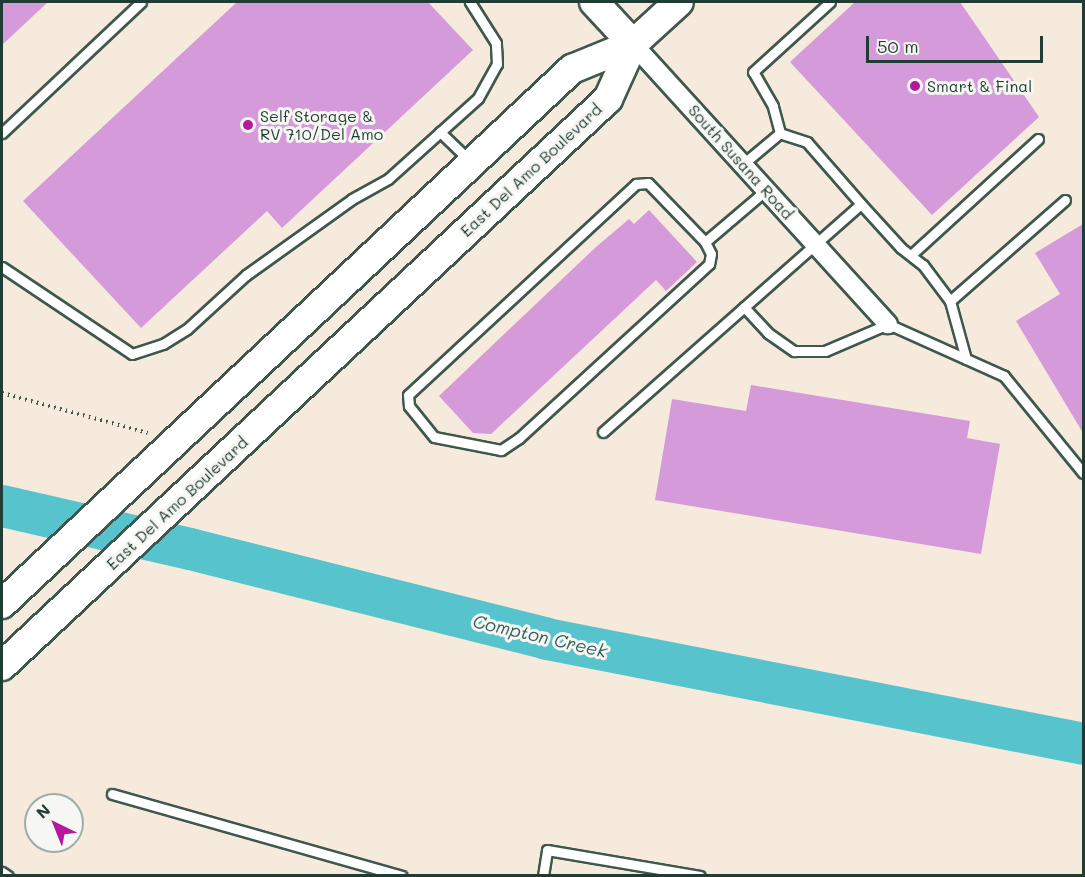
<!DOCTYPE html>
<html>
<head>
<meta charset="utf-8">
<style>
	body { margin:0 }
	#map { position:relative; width:1085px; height:877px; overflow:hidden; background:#f5eadb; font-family:Mali,sans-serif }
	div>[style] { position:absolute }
	.river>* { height:42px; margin:-21px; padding:0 21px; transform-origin:21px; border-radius:21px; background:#56c3cd }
	.building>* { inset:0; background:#d59ada }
	.path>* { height:4px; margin-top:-2px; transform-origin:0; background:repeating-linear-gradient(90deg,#3f574d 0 1.5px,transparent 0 6px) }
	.roads { filter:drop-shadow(2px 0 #3f574d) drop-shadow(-2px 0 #3f574d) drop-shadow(0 2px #3f574d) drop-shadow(0 -2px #3f574d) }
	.service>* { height:9px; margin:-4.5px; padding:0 4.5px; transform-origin:4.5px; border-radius:4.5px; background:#fff }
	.minor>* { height:18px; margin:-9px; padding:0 9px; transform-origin:9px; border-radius:9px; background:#fff }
	.primary>* { height:28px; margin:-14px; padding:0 14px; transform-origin:14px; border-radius:14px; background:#fff }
	.dots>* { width:16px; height:16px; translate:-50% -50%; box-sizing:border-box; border:3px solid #f6f6f2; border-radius:50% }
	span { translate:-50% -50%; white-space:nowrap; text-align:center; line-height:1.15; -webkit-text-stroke:6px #f6f6f2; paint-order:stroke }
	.poi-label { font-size:16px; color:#1f3d34 }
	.left { translate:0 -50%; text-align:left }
	.street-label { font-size:16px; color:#1f3d34 }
	.water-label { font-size:18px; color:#2d5e5a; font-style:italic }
	.frame { position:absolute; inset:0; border:3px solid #1f3d34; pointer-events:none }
	.north { position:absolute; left:24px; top:793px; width:60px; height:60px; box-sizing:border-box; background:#f6f6f2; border:2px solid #a0aca6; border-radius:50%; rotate:317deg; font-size:16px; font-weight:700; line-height:24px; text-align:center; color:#1f3d34 }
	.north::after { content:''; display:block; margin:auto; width:21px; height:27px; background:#b5179e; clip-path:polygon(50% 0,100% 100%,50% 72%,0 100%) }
	.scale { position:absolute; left:866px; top:36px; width:177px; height:27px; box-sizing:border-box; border:3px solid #1f3d34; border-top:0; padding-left:8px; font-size:18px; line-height:21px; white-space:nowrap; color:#1f3d34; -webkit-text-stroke:4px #f6f6f2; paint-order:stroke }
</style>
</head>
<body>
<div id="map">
	<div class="river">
		<div style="left:2px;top:506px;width:193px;rotate:12.9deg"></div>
		<div style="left:190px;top:549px;width:368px;rotate:14.1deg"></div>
		<div style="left:547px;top:639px;width:547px;rotate:11.06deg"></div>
	</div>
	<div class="building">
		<div style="clip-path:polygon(2px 2px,48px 2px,2px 45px)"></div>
		<div style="clip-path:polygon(237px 2px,428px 2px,473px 50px,282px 228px,267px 211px,141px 328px,23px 201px)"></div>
		<div style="clip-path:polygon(855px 2px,960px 2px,1039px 117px,932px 215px,790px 62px)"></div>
		<div style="clip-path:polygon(649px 210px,697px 262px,666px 291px,656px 280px,491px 434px,473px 433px,439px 396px,596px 247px,629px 219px,634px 224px)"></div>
		<div style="clip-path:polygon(1083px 224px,1083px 433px,1016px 321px,1060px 294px,1035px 253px)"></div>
		<div style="clip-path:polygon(751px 385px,970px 421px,967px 438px,1000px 444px,981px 554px,655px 500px,672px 399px,746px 411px)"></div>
	</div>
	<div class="path">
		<div style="left:2px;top:393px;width:151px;rotate:15.3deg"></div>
	</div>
	<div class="roads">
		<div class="service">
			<div style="left:440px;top:132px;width:42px;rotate:44deg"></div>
			<div style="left:2px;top:133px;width:191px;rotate:-43.3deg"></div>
			<div style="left:780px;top:133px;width:28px;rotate:-105deg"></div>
			<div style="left:773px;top:106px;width:39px;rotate:-120deg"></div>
			<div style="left:753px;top:72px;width:104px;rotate:-42.3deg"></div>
			<div style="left:743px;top:164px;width:48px;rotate:-40deg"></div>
			<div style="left:861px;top:204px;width:59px;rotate:47.7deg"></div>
			<div style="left:901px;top:248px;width:28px;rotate:38deg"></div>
			<div style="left:923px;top:265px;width:45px;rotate:53.1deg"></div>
			<div style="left:950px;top:301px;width:60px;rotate:74.6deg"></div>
			<div style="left:705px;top:242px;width:13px;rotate:63deg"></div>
			<div style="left:711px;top:254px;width:10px;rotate:101deg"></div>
			<div style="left:709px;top:264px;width:258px;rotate:137.5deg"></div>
			<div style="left:519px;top:438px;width:22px;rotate:146deg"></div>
			<div style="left:501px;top:450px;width:68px;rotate:-169deg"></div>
			<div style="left:434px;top:437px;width:40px;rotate:-129deg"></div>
			<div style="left:409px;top:406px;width:11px;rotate:-95deg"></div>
			<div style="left:408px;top:395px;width:311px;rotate:-42.8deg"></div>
			<div style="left:636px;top:184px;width:12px;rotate:-5deg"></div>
			<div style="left:648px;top:183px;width:82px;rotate:46deg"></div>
			<div style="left:705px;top:242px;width:80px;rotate:-40.4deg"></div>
			<div style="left:911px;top:255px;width:172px;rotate:-42.4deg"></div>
			<div style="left:2px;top:267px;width:156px;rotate:33.8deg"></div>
			<div style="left:132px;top:354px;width:33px;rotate:-18deg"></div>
			<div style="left:163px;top:344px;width:28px;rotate:-32deg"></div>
			<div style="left:187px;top:329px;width:80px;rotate:-42.5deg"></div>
			<div style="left:246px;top:275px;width:130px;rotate:-35.6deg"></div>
			<div style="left:352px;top:199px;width:41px;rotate:-29.1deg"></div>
			<div style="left:388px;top:179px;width:121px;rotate:-42deg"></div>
			<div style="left:478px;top:98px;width:39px;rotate:-61deg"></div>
			<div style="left:497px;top:64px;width:21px;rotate:-93deg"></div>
			<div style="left:496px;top:43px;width:49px;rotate:-122.4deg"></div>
			<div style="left:950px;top:301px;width:153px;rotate:-41.3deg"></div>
			<div style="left:744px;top:307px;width:35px;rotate:47deg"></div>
			<div style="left:768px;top:333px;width:32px;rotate:35deg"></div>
			<div style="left:794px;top:351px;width:31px"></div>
			<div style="left:825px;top:351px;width:69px;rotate:-23.2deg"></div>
			<div style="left:888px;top:324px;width:127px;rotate:24.1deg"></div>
			<div style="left:1004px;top:376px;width:125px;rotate:50.8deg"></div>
			<div style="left:603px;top:432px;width:344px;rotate:-41.5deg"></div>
			<div style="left:861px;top:204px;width:82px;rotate:-131.1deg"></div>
			<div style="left:807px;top:142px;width:28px;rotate:-162deg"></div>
			<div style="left:112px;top:794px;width:301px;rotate:15.8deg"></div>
			<div style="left:2px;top:872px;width:7px;rotate:34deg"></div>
			<div style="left:543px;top:876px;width:26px;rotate:-81deg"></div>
			<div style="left:547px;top:850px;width:155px;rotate:9.6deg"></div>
		</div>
		<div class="minor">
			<div style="left:633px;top:44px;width:379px;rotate:47.7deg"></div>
		</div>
		<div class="primary">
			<div style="left:594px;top:2px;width:57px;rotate:47.1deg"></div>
			<div style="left:2px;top:604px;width:782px;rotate:-43.19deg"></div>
			<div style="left:572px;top:69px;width:66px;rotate:-22.3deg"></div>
			<div style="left:633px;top:44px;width:62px;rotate:-42.4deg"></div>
			<div style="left:2px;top:666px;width:830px;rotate:-43.1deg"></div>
			<div style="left:608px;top:99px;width:60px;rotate:-65.6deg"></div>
		</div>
	</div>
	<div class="dots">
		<div style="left:915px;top:86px;background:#b5179e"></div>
		<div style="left:248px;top:125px;background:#b5179e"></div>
	</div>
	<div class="poi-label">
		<span class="left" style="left:927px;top:86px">Smart &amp; Final</span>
		<span class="left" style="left:260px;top:125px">Self Storage &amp;<br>RV 710/Del Amo</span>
	</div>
	<div class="street-label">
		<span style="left:741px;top:162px;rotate:48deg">South Susana Road</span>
		<span style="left:531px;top:170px;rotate:-43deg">East Del Amo Boulevard</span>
		<span style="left:177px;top:503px;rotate:-43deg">East Del Amo Boulevard</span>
	</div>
	<div class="water-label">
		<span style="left:540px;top:636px;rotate:13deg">Compton Creek</span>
	</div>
	<div class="frame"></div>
	<div class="north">N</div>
	<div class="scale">50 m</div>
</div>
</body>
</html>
